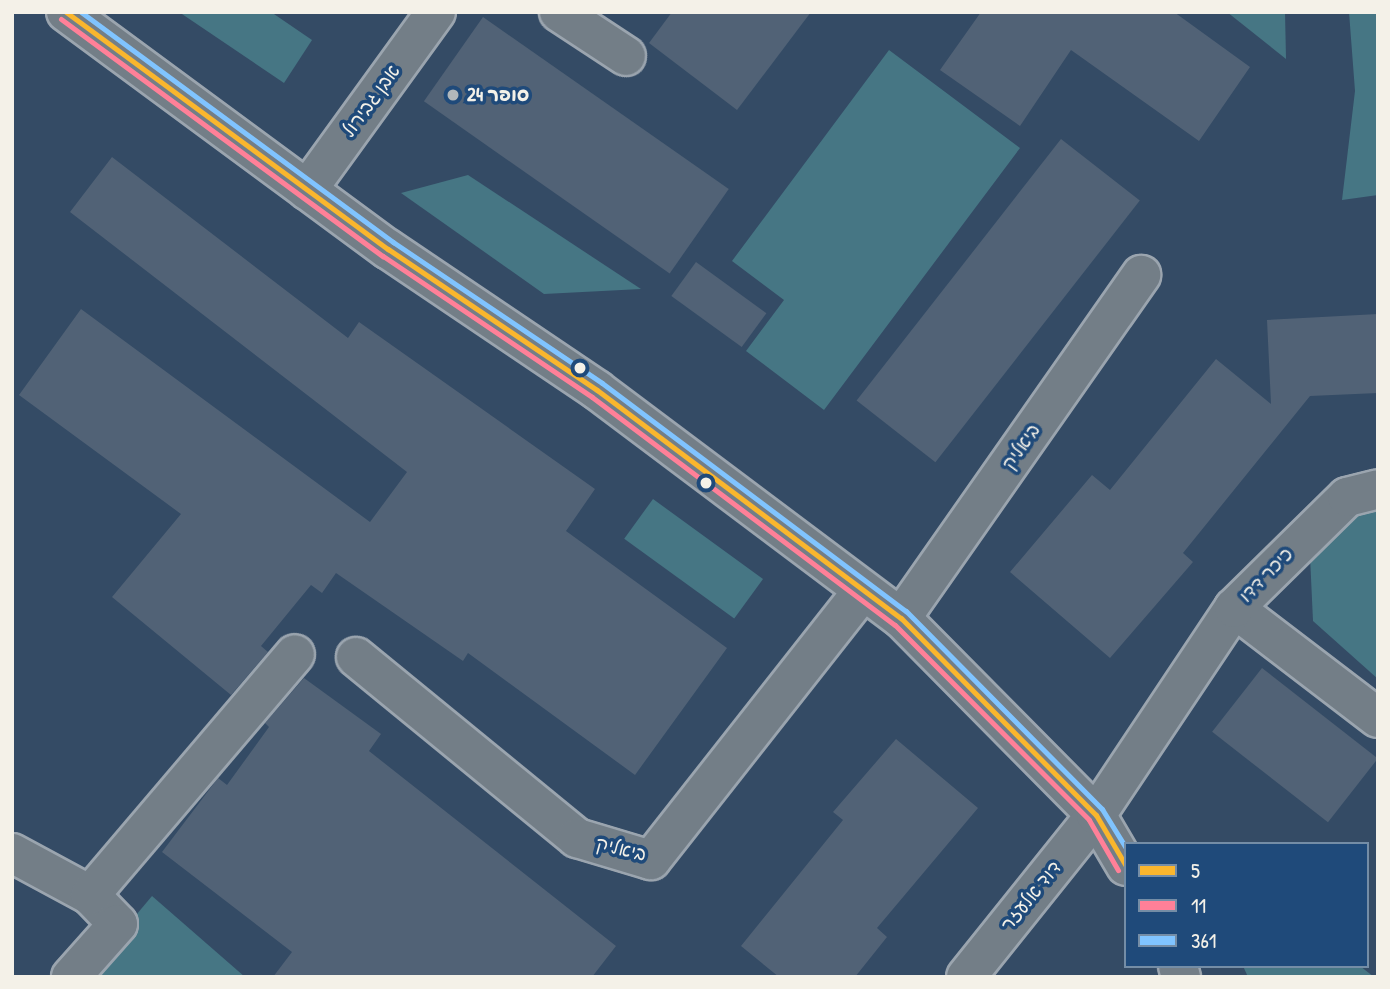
<!DOCTYPE html>
<html>
<head>
<meta charset="utf-8">
<style>
	body { margin:0 }
	#map { position:relative; width:1390px; height:989px; overflow:hidden; background:#344b65; font-family:"Patrick Hand","Playpen Sans Hebrew",sans-serif }
	div>[style] { position:absolute }
	.green>* { inset:0; background:#467684; transform-origin:0 0 }
	.building>* { inset:0; background:#516276; transform-origin:0 0 }
	.roads { filter:drop-shadow(2px 0 #9ba5af) drop-shadow(-2px 0 #9ba5af) drop-shadow(0 2px #9ba5af) drop-shadow(0 -2px #9ba5af) }
	.minor>* { height:38px; margin:-19px; padding:0 19px; transform-origin:19px; border-radius:19px; background:#737e87 }
	.bus-1>* { height:5px; margin:-2.5px; padding:0 2.5px; transform-origin:2.5px; border-radius:2.5px; background:#fab62d }
	.bus-2>* { height:5px; margin:-2.5px; padding:0 2.5px; transform-origin:2.5px; border-radius:2.5px; background:#ff8098 }
	.bus-3>* { height:5px; margin:-2.5px; padding:0 2.5px; transform-origin:2.5px; border-radius:2.5px; background:#80c4ff }
	.dots>* { width:19px; height:19px; translate:-50% -50%; box-sizing:border-box; border:4px solid #1f4a7a; border-radius:50% }
	span { translate:-50% -50%; white-space:nowrap; text-align:center; line-height:1.15; -webkit-text-stroke:7px #1f4a7a; paint-order:stroke }
	.poi-label { font-size:19px; color:#f4f1e8; font-weight:700 }
	.left { translate:0 -50%; text-align:left }
	.street-label { font-size:19px; color:#f4f1e8 }
	.frame { position:absolute; inset:0; border:14px solid #f4f1e8; pointer-events:none }
	.legend { position:absolute; left:1124px; top:842px; width:245px; height:126px; box-sizing:border-box; background:#1f4a7a; border:2px solid #748da6; margin:0; padding:9px 12px; list-style:none; font-size:21px; color:#f4f1e8 }
	.legend li { display:flex; align-items:center; gap:14px; height:35px }
	.legend b { width:35px; border:2px solid #748da6 }
</style>
</head>
<body>
<div id="map">
	<div class="green">
		<div style="clip-path:polygon(179px 12px,271px 12px,312px 40px,284px 83px)"></div>
		<div style="clip-path:polygon(1227px 12px,1285px 12px,1286px 59px)"></div>
		<div style="clip-path:polygon(1349px 12px,1378px 12px,1378px 195px,1342px 200px,1355px 91px)"></div>
		<div style="clip-path:polygon(889px 50px,1020px 148px,824px 410px,746px 351px,784px 300px,732px 261px)"></div>
		<div style="clip-path:polygon(468px 175px,641px 289px,544px 294px,401px 193px)"></div>
		<div style="left:653px;top:499px;width:136px;height:49px;rotate:36deg"></div>
		<div style="clip-path:polygon(1378px 502px,1378px 679px,1313px 621px,1310px 556px,1342px 518px)"></div>
		<div style="clip-path:polygon(152px 896px,245px 977px,84px 977px)"></div>
		<div style="clip-path:polygon(1243px 966px,1360px 966px,1374px 977px,1248px 977px)"></div>
	</div>
	<div class="building">
		<div style="clip-path:polygon(672px 12px,811px 12px,737px 110px,649px 43px)"></div>
		<div style="clip-path:polygon(981px 12px,1174px 12px,1250px 67px,1199px 141px,1071px 50px,1020px 126px,940px 70px)"></div>
		<div style="left:483px;top:17px;width:300px;height:103px;rotate:35deg"></div>
		<div style="left:1061px;top:139px;width:100px;height:332px;rotate:38deg"></div>
		<div style="clip-path:polygon(112px 157px,348px 338px,359px 322px,595px 489px,566px 531px,727px 648px,635px 775px,468px 653px,463px 661px,336px 573px,322px 593px,311px 585px,261px 646px,268px 652px,231px 695px,112px 597px,181px 514px,19px 395px,81px 309px,370px 522px,407px 472px,70px 212px)"></div>
		<div style="left:696px;top:262px;width:87px;height:42px;rotate:36deg"></div>
		<div style="clip-path:polygon(1378px 314px,1378px 393px,1310px 396px,1183px 553px,1193px 562px,1110px 658px,1010px 572px,1092px 475px,1110px 490px,1216px 359px,1271px 404px,1267px 320px)"></div>
		<div style="left:1262px;top:668px;width:147px;height:81px;rotate:38deg"></div>
		<div style="clip-path:polygon(304px 678px,381px 734px,369px 751px,616px 946px,592px 977px,273px 977px,292px 952px,162px 852px,218px 778px,227px 785px,269px 727px,265px 723px)"></div>
		<div style="clip-path:polygon(896px 739px,978px 808px,877px 928px,887px 937px,855px 977px,779px 977px,741px 946px,843px 820px,833px 812px)"></div>
	</div>
	<div class="roads">
		<div class="minor">
			<div style="left:66px;top:12px;width:400px;rotate:36.4deg"></div>
			<div style="left:388px;top:249px;width:252px;rotate:34deg"></div>
			<div style="left:597px;top:390px;width:380px;rotate:36.9deg"></div>
			<div style="left:901px;top:618px;width:277px;rotate:45.3deg"></div>
			<div style="left:1096px;top:815px;width:59px;rotate:59.5deg"></div>
			<div style="left:559px;top:12px;width:80px;rotate:33.3deg"></div>
			<div style="left:307px;top:190px;width:220px;rotate:-54.1deg"></div>
			<div style="left:1234px;top:608px;width:181px;rotate:37.4deg"></div>
			<div style="left:901px;top:618px;width:419px;rotate:-55deg"></div>
			<div style="left:356px;top:657px;width:286px;rotate:39.3deg"></div>
			<div style="left:577px;top:838px;width:77px;rotate:16.6deg"></div>
			<div style="left:651px;top:860px;width:342px;rotate:-51.8deg"></div>
			<div style="left:12px;top:853px;width:89px;rotate:28.3deg"></div>
			<div style="left:90px;top:895px;width:40px;rotate:46deg"></div>
			<div style="left:118px;top:924px;width:71px;rotate:131.6deg"></div>
			<div style="left:90px;top:895px;width:316px;rotate:-49.6deg"></div>
			<div style="left:1178px;top:966px;width:11px;rotate:75deg"></div>
			<div style="left:966px;top:977px;width:208px;rotate:-51.3deg"></div>
			<div style="left:1096px;top:815px;width:249px;rotate:-56.3deg"></div>
			<div style="left:1234px;top:608px;width:158px;rotate:-44.5deg"></div>
			<div style="left:1347px;top:497px;width:32px;rotate:-14deg"></div>
		</div>
	</div>
	<div class="bus-1">
		<div style="left:66px;top:12px;width:400px;rotate:36.4deg"></div>
		<div style="left:388px;top:249px;width:252px;rotate:34deg"></div>
		<div style="left:597px;top:390px;width:380px;rotate:36.9deg"></div>
		<div style="left:901px;top:618px;width:277px;rotate:45.3deg"></div>
		<div style="left:1096px;top:815px;width:59px;rotate:59.5deg"></div>
	</div>
	<div class="bus-2">
		<div style="left:61px;top:19px;width:400px;rotate:36.4deg"></div>
		<div style="left:383px;top:256px;width:252px;rotate:34deg"></div>
		<div style="left:592px;top:397px;width:379px;rotate:37deg"></div>
		<div style="left:895px;top:625px;width:275px;rotate:45.1deg"></div>
		<div style="left:1089px;top:820px;width:58px;rotate:59.9deg"></div>
	</div>
	<div class="bus-3">
		<div style="left:81px;top:12px;width:388px;rotate:36.4deg"></div>
		<div style="left:393px;top:242px;width:252px;rotate:34deg"></div>
		<div style="left:602px;top:383px;width:380px;rotate:36.9deg"></div>
		<div style="left:906px;top:611px;width:279px;rotate:45.3deg"></div>
		<div style="left:1102px;top:809px;width:46px;rotate:58.4deg"></div>
	</div>
	<div class="dots">
		<div style="left:453px;top:95px;background:#b1b7ba"></div>
		<div style="left:580px;top:368px;background:#f4f1e8"></div>
		<div style="left:706px;top:483px;background:#f4f1e8"></div>
	</div>
	<div class="poi-label">
		<span class="left" style="left:467px;top:95px">סופר 24</span>
	</div>
	<div class="street-label">
		<span style="left:371px;top:101px;rotate:-54deg">אבן גבירול</span>
		<span style="left:1021px;top:447px;rotate:-55deg">ביאליק</span>
		<span style="left:1266px;top:575px;rotate:-46deg">כיכר דדו</span>
		<span style="left:621px;top:849px;rotate:14deg">ביאליק</span>
		<span style="left:1031px;top:896px;rotate:-51deg">דוד אלעזר</span>
	</div>
	<div class="frame"></div>
	<ul class="legend">
	<li><b style="height:9px;background:#fab62d"></b>5</li>
	<li><b style="height:9px;background:#ff8098"></b>11</li>
	<li><b style="height:9px;background:#80c4ff"></b>361</li>
	</ul>
</div>
</body>
</html>
